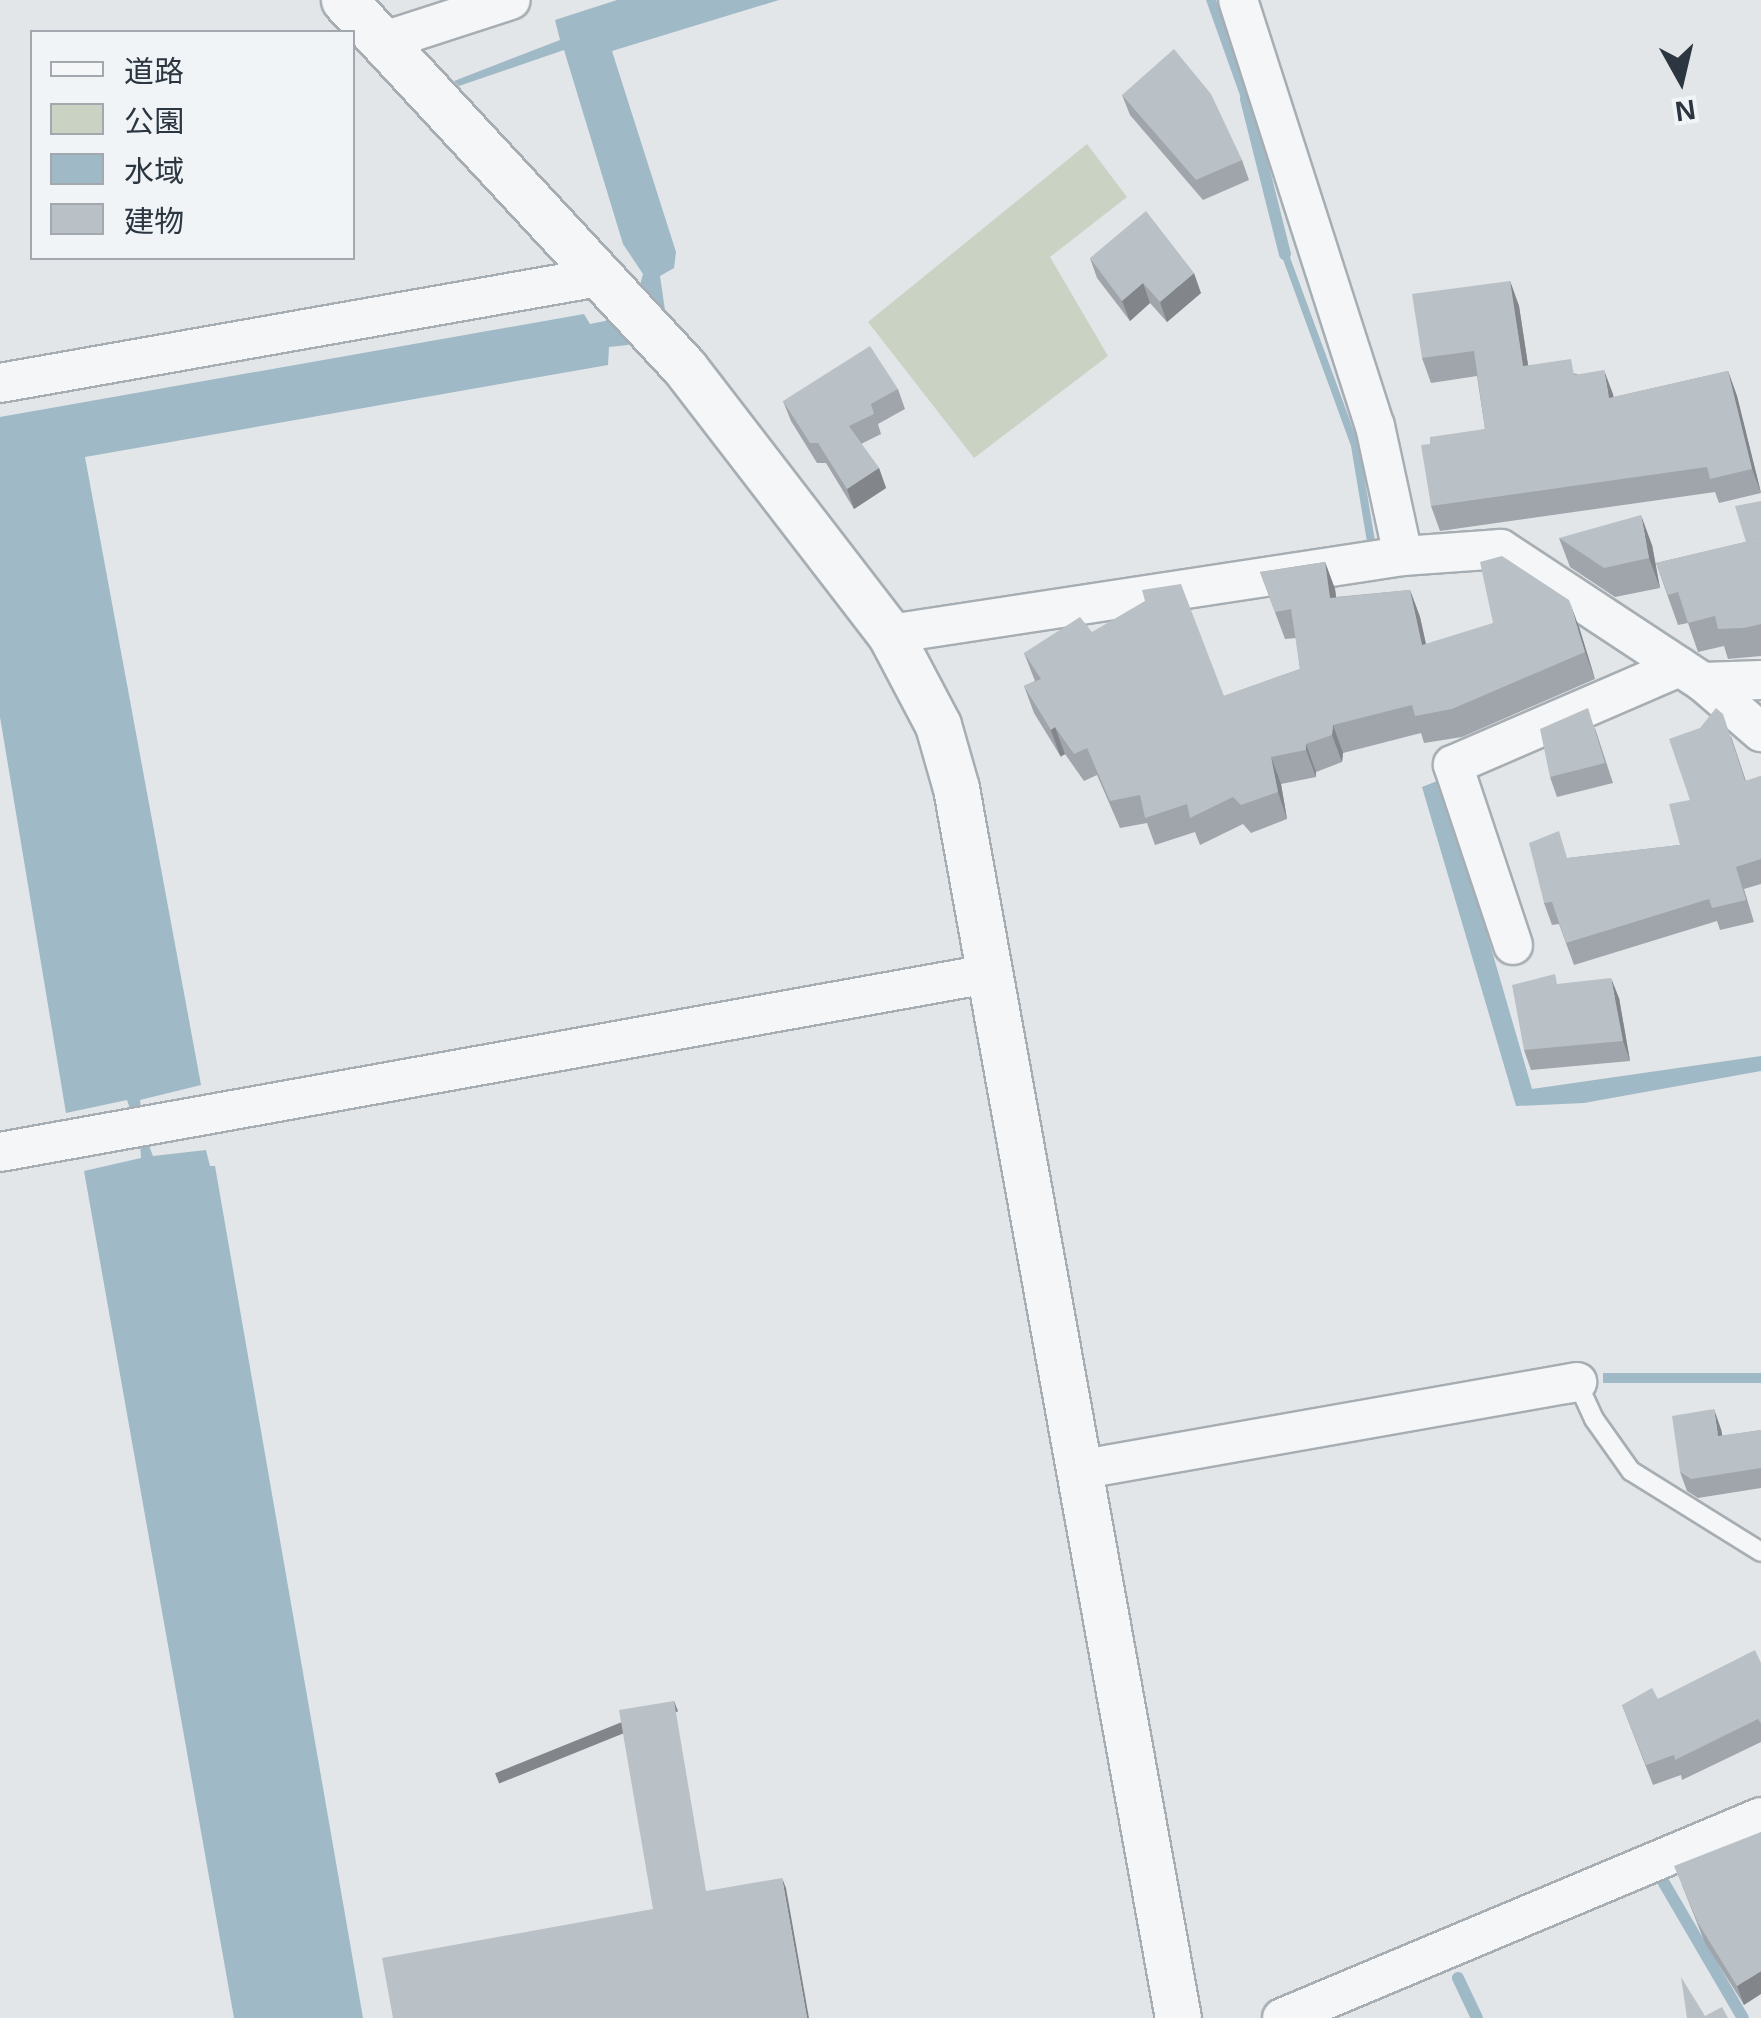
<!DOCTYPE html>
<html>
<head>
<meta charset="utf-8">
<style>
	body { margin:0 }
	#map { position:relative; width:1761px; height:2018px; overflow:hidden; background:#e2e6e9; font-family:Arial,"Noto Sans JP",sans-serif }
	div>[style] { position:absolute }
	.green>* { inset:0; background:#cad2c3 }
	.water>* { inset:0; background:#9fb9c6; transform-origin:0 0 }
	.stream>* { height:12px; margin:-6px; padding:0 6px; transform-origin:6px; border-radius:6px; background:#9fb9c6 }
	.roads { filter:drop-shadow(2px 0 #a7aeb3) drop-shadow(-2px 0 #a7aeb3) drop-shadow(0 2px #a7aeb3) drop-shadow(0 -2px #a7aeb3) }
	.service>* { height:18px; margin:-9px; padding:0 9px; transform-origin:9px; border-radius:9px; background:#f4f6f8 }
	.minor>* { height:38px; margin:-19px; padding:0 19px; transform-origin:19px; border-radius:19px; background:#f4f6f8 }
	.tertiary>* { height:45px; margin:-22.5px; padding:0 22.5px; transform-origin:22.5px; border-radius:22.5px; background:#f4f6f8 }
	.wall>* { inset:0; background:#9fa5aa }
	.shaded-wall>* { inset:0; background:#82868b; transform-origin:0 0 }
	.building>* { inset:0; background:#b9c0c6 }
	span { translate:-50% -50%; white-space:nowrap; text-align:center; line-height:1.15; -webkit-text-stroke:10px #f1f4f7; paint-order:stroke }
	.legend { position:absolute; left:30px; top:30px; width:325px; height:230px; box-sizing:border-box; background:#f1f4f7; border:2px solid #a2a8ae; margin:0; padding:12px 18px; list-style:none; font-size:30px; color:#2b3640 }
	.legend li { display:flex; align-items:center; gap:20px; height:50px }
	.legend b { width:50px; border:2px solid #a2a8ae }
	.north { position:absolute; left:1631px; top:30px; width:100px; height:100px; -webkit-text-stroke:8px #f1f4f7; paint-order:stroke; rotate:172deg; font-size:28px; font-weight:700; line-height:40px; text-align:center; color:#2b3640 }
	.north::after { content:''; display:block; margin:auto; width:35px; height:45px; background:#2b3640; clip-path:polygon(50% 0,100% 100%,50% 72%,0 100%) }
</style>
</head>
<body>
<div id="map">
	<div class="green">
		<div style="clip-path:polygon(1087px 144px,1127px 197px,1050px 257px,1108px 356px,974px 458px,868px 322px)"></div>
	</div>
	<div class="water">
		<div style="clip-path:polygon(617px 0,779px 0,612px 51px,676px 252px,674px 268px,660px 276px,665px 310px,628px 345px,609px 347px,608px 365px,85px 457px,201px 1085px,140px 1100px,141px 1108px,130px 1109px,127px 1100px,66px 1113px,0 717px,0 417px,584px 314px,590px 324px,610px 320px,640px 285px,643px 274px,623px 244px,564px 50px,459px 86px,454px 81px,560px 40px,555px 20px)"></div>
		<div style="clip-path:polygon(1206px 0,1216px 0,1255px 113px,1247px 115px)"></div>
		<div style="clip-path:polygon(1284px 241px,1359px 445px,1375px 541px,1367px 542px,1351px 446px,1277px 243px)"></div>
		<div style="clip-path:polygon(1442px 779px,1532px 1089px,1761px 1056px,1761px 1071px,1584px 1103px,1516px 1106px,1422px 787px)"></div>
		<div style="clip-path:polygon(148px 1143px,153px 1156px,206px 1150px,210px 1166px,215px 1166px,363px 2018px,234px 2018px,84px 1171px,141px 1158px,140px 1144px)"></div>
		<div style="left:1761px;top:1373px;width:10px;height:158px;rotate:90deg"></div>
	</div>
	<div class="stream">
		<div style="left:1246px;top:99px;width:160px;rotate:75.9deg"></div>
		<div style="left:1664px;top:1883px;width:156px;rotate:59.7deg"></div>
		<div style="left:1458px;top:1978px;width:44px;rotate:64.6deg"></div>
	</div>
	<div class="roads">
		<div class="service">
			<div style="left:1577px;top:1382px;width:41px;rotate:65.3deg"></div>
			<div style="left:1594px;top:1419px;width:64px;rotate:54.6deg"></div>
			<div style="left:1631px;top:1471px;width:153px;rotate:31.9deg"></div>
		</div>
		<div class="minor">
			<div style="left:1238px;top:0;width:447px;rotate:72.2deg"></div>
			<div style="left:1375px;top:426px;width:133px;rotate:77.8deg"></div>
			<div style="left:384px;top:41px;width:133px;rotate:-17.9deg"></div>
			<div style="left:0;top:383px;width:608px;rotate:-10.04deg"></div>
			<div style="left:890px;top:634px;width:519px;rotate:-8.65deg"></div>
			<div style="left:1403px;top:556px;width:98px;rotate:-4.1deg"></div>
			<div style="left:1501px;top:549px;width:242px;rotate:33.4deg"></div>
			<div style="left:1703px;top:682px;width:77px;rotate:40.8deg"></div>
			<div style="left:1703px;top:682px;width:58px;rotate:-2deg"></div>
			<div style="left:1513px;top:945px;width:190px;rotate:-108.4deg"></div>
			<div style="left:1453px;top:765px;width:247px;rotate:-23.4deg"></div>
			<div style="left:0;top:1152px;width:1003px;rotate:-10.22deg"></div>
			<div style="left:1078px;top:1470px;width:507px;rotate:-10deg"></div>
			<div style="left:1282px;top:2018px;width:519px;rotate:-22.76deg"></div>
		</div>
		<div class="tertiary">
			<div style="left:344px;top:0;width:502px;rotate:47.18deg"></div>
			<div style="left:685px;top:368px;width:336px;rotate:52.4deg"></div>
			<div style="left:890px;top:634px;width:103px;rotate:62.2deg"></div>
			<div style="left:938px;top:725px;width:66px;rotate:74.1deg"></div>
			<div style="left:956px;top:788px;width:1250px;rotate:79.77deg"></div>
		</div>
	</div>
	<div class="wall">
		<div style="clip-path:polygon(1122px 95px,1242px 160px,1249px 180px,1203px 200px,1130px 115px)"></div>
		<div style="clip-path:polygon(1090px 258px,1201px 293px,1167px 322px,1150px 303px,1130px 321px,1097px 278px)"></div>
		<div style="clip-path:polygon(1510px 281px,1519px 306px,1528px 365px,1577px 374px,1614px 397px,1728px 371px,1737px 396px,1761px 493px,1719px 503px,1715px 492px,1440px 531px,1431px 506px,1430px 444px,1485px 429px,1477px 376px,1431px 383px,1422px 358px)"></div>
		<div style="clip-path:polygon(898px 389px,905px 409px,878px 424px,881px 434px,861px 444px,879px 468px,886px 488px,854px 509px,826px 463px,817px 463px,791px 421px,783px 401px)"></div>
		<div style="clip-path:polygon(1761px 501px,1761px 656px,1728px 659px,1724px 646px,1698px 652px,1688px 623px,1678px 625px,1656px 563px,1746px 542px)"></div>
		<div style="clip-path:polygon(1559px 538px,1652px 545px,1660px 588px,1615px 597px,1570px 567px)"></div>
		<div style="clip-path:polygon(1325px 562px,1335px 589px,1336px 597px,1410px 590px,1420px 617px,1426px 644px,1579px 627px,1595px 679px,1462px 737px,1424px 743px,1421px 733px,1343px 753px,1342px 762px,1316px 772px,1316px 777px,1281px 784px,1287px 819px,1251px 833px,1243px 824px,1200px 845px,1195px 832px,1155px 845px,1147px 823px,1120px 828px,1097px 775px,1084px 781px,1065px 754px,1061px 757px,1034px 713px,1024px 686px,1035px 681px,1024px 653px,1092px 632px,1224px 696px,1300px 669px,1296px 638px,1285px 639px,1260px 572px)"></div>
		<div style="clip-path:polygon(1595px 728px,1613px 783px,1557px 797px,1550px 777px)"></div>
		<div style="clip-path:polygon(1731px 736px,1746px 781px,1761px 776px,1761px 884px,1744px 889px,1754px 922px,1720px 930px,1717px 921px,1574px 965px,1559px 924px,1552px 925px,1544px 903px,1568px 858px,1680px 845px,1690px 800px)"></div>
		<div style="clip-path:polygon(1559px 984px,1619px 998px,1630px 1061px,1531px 1070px,1524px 1050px)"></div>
		<div style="clip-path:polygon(1721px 1429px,1722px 1436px,1761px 1430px,1761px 1488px,1698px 1498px,1687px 1491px,1680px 1472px)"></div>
		<div style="clip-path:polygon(1761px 1663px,1761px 1742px,1682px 1780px,1681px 1775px,1653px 1785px,1622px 1705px,1658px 1699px)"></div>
		<div style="clip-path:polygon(1761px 1832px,1744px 2005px,1705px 1943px,1682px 1885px)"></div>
	</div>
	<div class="shaded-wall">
		<div style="clip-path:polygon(1194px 273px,1201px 293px,1167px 322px,1160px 302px)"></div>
		<div style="clip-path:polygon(1510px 281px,1519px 306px,1532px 391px,1523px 366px)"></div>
		<div style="clip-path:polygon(1143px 283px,1150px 303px,1130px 321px,1122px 301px)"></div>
		<div style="clip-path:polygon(1604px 370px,1613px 394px,1618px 423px,1609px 398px)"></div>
		<div style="clip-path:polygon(1728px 371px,1737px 396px,1761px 493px,1752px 469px)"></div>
		<div style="clip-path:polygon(879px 468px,886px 488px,854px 509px,847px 489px)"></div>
		<div style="clip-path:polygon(1641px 515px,1652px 545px,1660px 588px,1649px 558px)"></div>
		<div style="clip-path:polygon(1325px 562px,1335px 589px,1340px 625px,1330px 598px)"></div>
		<div style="clip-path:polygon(1410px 590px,1420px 617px,1432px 672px,1422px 645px)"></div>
		<div style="clip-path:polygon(1569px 600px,1579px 627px,1595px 679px,1585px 652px)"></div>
		<div style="clip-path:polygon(1333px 725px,1343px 753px,1342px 762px,1332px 735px)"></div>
		<div style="left:1055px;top:727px;width:29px;height:5px;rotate:70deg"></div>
		<div style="clip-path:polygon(1306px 744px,1316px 772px,1316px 777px,1306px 750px)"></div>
		<div style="clip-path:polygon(1271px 757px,1281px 784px,1287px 819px,1278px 792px)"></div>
		<div style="clip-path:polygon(1611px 978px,1619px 998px,1630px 1061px,1623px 1041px)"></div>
		<div style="clip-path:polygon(1714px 1409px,1721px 1429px,1726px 1456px,1718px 1436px)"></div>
		<div style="left:674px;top:1701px;width:11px;height:193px;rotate:68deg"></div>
		<div style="clip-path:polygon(782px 1878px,786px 1888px,809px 2018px,807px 2018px)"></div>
		<div style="clip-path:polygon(1761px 1971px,1761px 1994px,1744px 2005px,1737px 1986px)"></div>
	</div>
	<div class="building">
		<div style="clip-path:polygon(1174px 49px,1211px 94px,1242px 160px,1196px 180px,1122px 95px)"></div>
		<div style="clip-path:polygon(1146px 211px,1194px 273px,1160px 302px,1143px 283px,1122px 301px,1090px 258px)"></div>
		<div style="clip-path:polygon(1510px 281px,1523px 366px,1571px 359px,1574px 375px,1604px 370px,1609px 398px,1728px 371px,1752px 469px,1710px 479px,1707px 467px,1431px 506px,1421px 445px,1430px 444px,1430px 437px,1485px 429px,1474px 351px,1422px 358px,1412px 294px)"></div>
		<div style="clip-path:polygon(870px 346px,898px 389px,871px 404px,874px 414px,849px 426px,879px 468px,847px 489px,818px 443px,810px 443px,783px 401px)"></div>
		<div style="clip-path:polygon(1761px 501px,1761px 538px,1746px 542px,1735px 506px)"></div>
		<div style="clip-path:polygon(1641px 515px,1649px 558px,1604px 568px,1559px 538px)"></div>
		<div style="clip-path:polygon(1761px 538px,1761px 624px,1744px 628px,1718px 629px,1715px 616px,1688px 623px,1678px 592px,1668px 595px,1656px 563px)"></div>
		<div style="clip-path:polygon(1502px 556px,1569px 600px,1585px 652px,1452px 709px,1415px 716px,1412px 705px,1333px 725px,1332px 735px,1306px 744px,1306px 750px,1271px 757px,1278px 792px,1241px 805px,1233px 797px,1190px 818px,1187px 804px,1145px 818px,1140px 795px,1110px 801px,1087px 748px,1074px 754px,1055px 727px,1051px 730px,1024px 686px,1041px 679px,1024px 653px,1080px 617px,1092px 632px,1145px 601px,1142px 590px,1181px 584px,1224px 696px,1300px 669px,1291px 609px,1275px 612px,1260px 572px,1325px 562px,1330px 598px,1410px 590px,1422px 645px,1493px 623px,1480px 562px)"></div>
		<div style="clip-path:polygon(1588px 708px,1605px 763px,1550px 777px,1540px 729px)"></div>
		<div style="clip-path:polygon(1716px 708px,1723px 714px,1745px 781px,1761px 776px,1761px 859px,1736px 867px,1746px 900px,1712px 908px,1709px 899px,1566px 943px,1552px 902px,1544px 903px,1529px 843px,1559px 831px,1567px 858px,1680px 845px,1669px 804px,1690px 800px,1669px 739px,1700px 728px)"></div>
		<div style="clip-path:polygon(1555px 974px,1557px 984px,1611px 978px,1623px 1041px,1524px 1050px,1512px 985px)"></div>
		<div style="clip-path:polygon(1714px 1409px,1718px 1436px,1761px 1430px,1761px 1468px,1691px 1479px,1680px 1472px,1672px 1416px)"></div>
		<div style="clip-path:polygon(1755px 1650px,1761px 1663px,1761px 1724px,1758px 1719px,1675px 1760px,1674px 1755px,1646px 1765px,1622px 1705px,1652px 1688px,1658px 1699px)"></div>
		<div style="clip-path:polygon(674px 1701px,706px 1891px,782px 1878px,807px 2018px,393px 2018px,382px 1958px,653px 1909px,619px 1710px)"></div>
		<div style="clip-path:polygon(1761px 1832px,1761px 1971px,1737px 1986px,1698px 1923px,1674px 1866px)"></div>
		<div style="clip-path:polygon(1681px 1977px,1705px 2016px,1722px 2007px,1728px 2018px,1687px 2018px)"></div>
	</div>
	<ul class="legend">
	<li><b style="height:12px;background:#f4f6f8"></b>道路</li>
	<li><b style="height:28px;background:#cad2c3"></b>公園</li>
	<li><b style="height:28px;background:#9fb9c6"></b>水域</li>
	<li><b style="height:28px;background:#b9c0c6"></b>建物</li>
	</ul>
	<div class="north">N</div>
</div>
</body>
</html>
